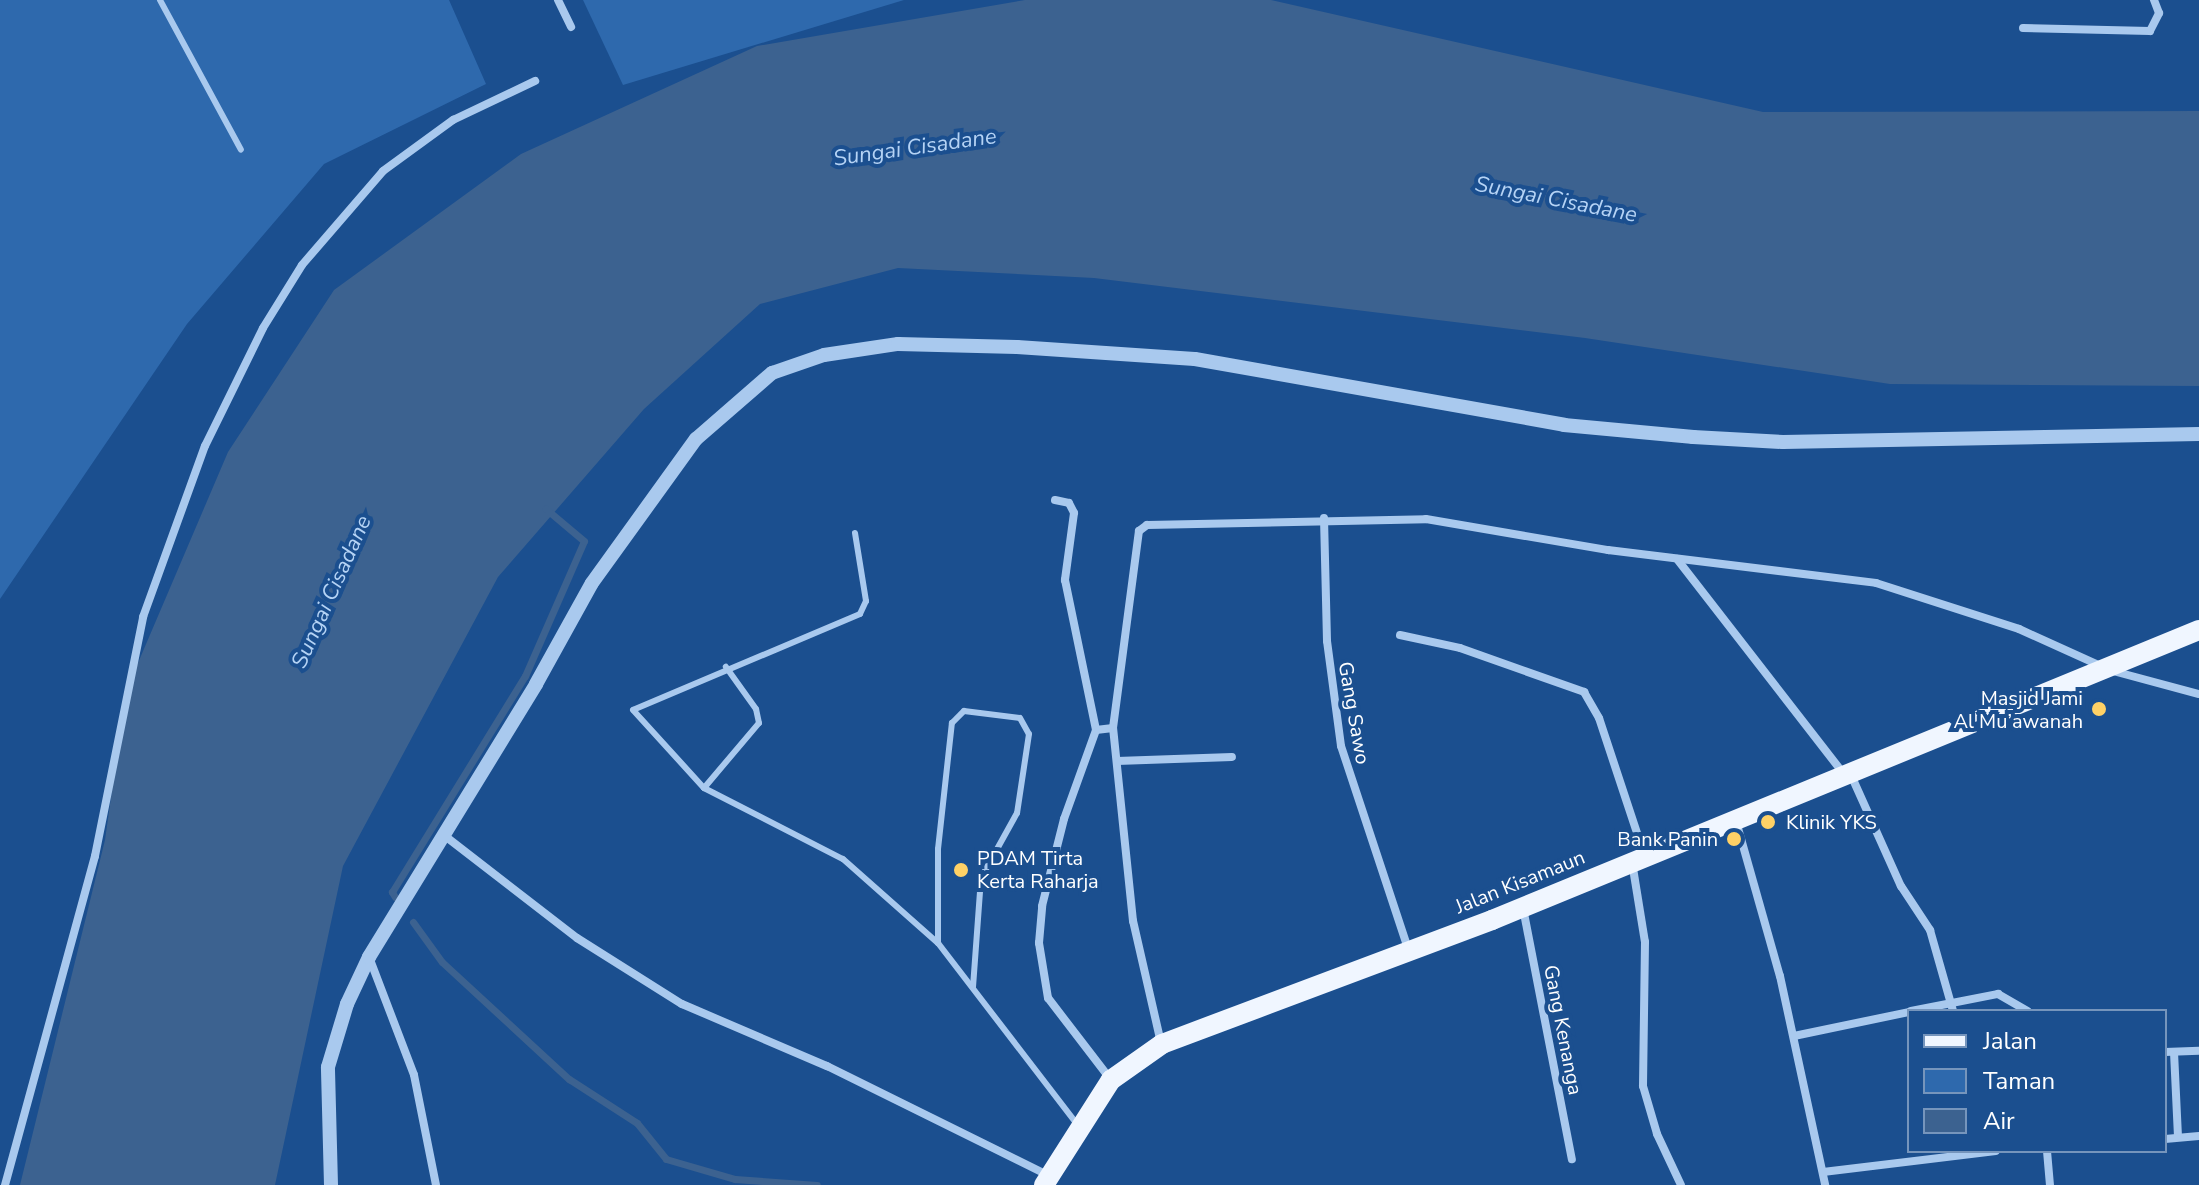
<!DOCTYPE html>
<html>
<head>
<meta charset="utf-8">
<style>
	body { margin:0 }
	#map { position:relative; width:2199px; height:1185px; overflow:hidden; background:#1b4f8f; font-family:"Nunito Sans",sans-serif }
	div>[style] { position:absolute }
	.green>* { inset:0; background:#2e69ad }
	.water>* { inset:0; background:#3c6290 }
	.stream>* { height:7px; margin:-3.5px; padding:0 3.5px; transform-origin:3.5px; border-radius:3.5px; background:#3c6290 }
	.service>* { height:6px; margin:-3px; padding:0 3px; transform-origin:3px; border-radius:3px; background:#a9c9ee }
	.minor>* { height:8px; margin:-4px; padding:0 4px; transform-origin:4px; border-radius:4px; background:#a9c9ee }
	.tertiary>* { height:14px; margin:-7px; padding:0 7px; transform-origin:7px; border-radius:7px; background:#a9c9ee }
	.primary>* { height:20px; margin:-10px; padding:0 10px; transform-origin:10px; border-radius:10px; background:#f0f6ff }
	.dots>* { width:22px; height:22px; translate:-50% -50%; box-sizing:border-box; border:4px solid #1b4f8f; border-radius:50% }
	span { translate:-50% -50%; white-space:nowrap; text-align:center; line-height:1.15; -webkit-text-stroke:8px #1b4f8f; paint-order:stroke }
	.poi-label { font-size:20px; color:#fff }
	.right { translate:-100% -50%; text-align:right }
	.left { translate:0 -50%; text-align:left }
	.street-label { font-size:20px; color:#fff }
	.water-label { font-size:22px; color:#b5d3f5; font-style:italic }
	.legend { position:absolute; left:1907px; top:1009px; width:260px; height:144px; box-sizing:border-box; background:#1b4f8f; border:2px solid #7695bc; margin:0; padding:10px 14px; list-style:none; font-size:24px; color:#fff }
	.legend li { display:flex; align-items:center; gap:16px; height:40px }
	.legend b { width:40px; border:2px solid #7695bc }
</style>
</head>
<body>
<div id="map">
	<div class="green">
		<div style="clip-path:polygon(0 0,449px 0,486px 84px,324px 164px,187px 324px,0 599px)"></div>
		<div style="clip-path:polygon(583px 0,904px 0,623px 85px)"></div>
	</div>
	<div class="water">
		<div style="clip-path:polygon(1025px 0,1271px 0,1763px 112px,2199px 111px,2199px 386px,1890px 384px,1585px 338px,1094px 278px,898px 268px,760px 304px,644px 409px,498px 577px,343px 866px,275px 1185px,20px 1185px,105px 840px,126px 691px,228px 452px,334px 290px,521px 154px,757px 46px)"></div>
	</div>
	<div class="stream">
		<div style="left:395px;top:897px;width:6px;rotate:-121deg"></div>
		<div style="left:392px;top:892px;width:254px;rotate:-58.4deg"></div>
		<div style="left:525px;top:676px;width:147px;rotate:-66.4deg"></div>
		<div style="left:584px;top:541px;width:50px;rotate:-139.9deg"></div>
		<div style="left:413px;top:922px;width:49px;rotate:54.1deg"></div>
		<div style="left:442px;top:962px;width:173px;rotate:42.7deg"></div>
		<div style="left:569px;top:1079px;width:81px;rotate:32.9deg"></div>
		<div style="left:637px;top:1123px;width:46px;rotate:51.1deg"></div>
		<div style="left:666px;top:1159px;width:72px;rotate:16.2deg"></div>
		<div style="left:735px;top:1179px;width:82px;rotate:4.2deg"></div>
	</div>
	<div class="service">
		<div style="left:160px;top:0;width:170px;rotate:61.6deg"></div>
		<div style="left:855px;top:533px;width:69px;rotate:80.8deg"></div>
		<div style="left:866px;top:601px;width:14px;rotate:115deg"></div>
		<div style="left:860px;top:614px;width:246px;rotate:157.1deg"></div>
		<div style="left:633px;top:710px;width:105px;rotate:47.7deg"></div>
		<div style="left:704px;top:788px;width:156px;rotate:27.1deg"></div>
		<div style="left:843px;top:859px;width:127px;rotate:41.5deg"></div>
		<div style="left:938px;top:943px;width:228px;rotate:52.5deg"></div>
		<div style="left:704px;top:788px;width:85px;rotate:-49.8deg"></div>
		<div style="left:759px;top:723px;width:14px;rotate:-102deg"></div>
		<div style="left:756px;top:709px;width:52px;rotate:-125.5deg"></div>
		<div style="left:938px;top:943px;width:94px;rotate:-90deg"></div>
		<div style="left:938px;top:849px;width:127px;rotate:-83.7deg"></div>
		<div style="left:952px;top:723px;width:17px;rotate:-45deg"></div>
		<div style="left:964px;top:711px;width:56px;rotate:7.1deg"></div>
		<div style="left:1020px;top:718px;width:18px;rotate:61deg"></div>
		<div style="left:1029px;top:734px;width:80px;rotate:98.6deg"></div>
		<div style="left:1017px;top:813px;width:74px;rotate:119deg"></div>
		<div style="left:981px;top:878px;width:109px;rotate:94.2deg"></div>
	</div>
	<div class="minor">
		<div style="left:558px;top:0;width:30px;rotate:64deg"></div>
		<div style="left:2023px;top:28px;width:127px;rotate:1.4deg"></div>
		<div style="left:2150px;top:31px;width:20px;rotate:-63deg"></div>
		<div style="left:2159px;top:13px;width:14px;rotate:-111deg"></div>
		<div style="left:1055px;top:500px;width:14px;rotate:12deg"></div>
		<div style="left:1069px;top:503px;width:11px;rotate:63deg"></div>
		<div style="left:1074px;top:513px;width:68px;rotate:97.7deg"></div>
		<div style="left:1065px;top:580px;width:153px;rotate:78.3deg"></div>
		<div style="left:1324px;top:518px;width:123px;rotate:88.6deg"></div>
		<div style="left:1327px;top:641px;width:106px;rotate:82.4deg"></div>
		<div style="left:1341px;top:746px;width:217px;rotate:71.7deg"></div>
		<div style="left:1677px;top:559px;width:272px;rotate:52.2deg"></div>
		<div style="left:1400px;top:635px;width:61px;rotate:12.2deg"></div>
		<div style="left:1460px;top:648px;width:132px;rotate:19.5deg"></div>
		<div style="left:1584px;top:692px;width:30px;rotate:60deg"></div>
		<div style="left:1599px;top:718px;width:143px;rotate:71.7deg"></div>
		<div style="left:2113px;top:671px;width:89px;rotate:15deg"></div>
		<div style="left:1117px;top:761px;width:115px;rotate:-2deg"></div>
		<div style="left:1851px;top:775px;width:122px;rotate:65.8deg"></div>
		<div style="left:1901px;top:886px;width:53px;rotate:56.6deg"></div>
		<div style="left:1930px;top:930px;width:84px;rotate:74.1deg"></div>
		<div style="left:1736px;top:821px;width:161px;rotate:74.2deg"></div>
		<div style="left:1780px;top:976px;width:214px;rotate:77.8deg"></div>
		<div style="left:445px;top:836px;width:167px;rotate:37.7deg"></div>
		<div style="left:577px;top:938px;width:124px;rotate:32.2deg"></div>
		<div style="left:682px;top:1004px;width:158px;rotate:23.2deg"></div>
		<div style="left:827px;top:1066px;width:246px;rotate:26.3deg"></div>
		<div style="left:1632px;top:862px;width:81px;rotate:80.8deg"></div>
		<div style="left:1645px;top:942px;width:144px;rotate:90.8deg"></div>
		<div style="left:1643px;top:1086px;width:50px;rotate:73.7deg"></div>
		<div style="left:1657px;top:1134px;width:56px;rotate:64.8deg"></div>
		<div style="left:1523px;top:908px;width:256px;rotate:79deg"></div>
		<div style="left:369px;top:957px;width:126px;rotate:69.1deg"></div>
		<div style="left:414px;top:1075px;width:112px;rotate:78.7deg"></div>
		<div style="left:1911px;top:1011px;width:89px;rotate:-11.1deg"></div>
		<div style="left:1998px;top:994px;width:34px;rotate:30deg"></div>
		<div style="left:1794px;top:1036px;width:117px;rotate:-11.8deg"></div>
		<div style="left:1161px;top:1043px;width:125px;rotate:-102.9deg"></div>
		<div style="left:1133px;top:921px;width:194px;rotate:-95.9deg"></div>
		<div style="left:1113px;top:728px;width:199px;rotate:-82.5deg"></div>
		<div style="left:1139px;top:531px;width:10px;rotate:-37deg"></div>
		<div style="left:1147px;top:525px;width:279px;rotate:-1.2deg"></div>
		<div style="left:1426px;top:519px;width:185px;rotate:9.7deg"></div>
		<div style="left:1608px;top:550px;width:270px;rotate:7deg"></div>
		<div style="left:1876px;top:583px;width:150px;rotate:17.8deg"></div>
		<div style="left:2019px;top:629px;width:90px;rotate:24.3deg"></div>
		<div style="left:2165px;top:1052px;width:34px;rotate:-2deg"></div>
		<div style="left:2174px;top:1052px;width:85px;rotate:87.3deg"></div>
		<div style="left:1111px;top:1080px;width:103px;rotate:-127.5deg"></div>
		<div style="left:1048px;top:998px;width:56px;rotate:-99.3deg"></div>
		<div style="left:1039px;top:943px;width:37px;rotate:-85deg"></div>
		<div style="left:1042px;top:906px;width:90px;rotate:-75.8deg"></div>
		<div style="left:1064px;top:819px;width:95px;rotate:-70.2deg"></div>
		<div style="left:1096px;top:730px;width:17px;rotate:-7deg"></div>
		<div style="left:2165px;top:1139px;width:34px;rotate:-5deg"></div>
		<div style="left:2047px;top:1151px;width:34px;rotate:85deg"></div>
		<div style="left:1823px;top:1172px;width:174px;rotate:-6.9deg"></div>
		<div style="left:5px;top:1185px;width:341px;rotate:-74.7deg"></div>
		<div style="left:95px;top:856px;width:244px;rotate:-78.6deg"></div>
		<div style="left:143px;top:617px;width:182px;rotate:-70.1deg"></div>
		<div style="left:205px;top:446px;width:131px;rotate:-63.8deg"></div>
		<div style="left:263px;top:328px;width:74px;rotate:-58.2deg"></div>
		<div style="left:302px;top:265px;width:124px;rotate:-49.2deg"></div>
		<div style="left:383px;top:171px;width:87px;rotate:-36.1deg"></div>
		<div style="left:453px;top:120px;width:91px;rotate:-25.4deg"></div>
	</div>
	<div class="tertiary">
		<div style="left:331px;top:1185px;width:118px;rotate:-91.5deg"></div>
		<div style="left:328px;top:1067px;width:66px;rotate:-73.2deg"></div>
		<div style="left:347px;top:1004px;width:52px;rotate:-64.9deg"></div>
		<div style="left:369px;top:957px;width:320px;rotate:-58.5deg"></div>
		<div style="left:536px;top:684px;width:115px;rotate:-61deg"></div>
		<div style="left:592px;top:583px;width:178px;rotate:-54.2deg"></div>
		<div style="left:696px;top:439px;width:101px;rotate:-41deg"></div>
		<div style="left:772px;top:373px;width:55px;rotate:-19.1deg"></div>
		<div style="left:824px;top:355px;width:75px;rotate:-8.5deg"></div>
		<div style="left:898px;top:344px;width:119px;rotate:1.4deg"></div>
		<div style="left:1017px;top:347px;width:178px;rotate:3.9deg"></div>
		<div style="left:1195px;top:359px;width:375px;rotate:10.1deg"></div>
		<div style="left:1564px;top:425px;width:130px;rotate:5.3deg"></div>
		<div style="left:1693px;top:437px;width:90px;rotate:3.2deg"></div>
		<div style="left:1783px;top:442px;width:416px;rotate:-1.1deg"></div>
	</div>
	<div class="primary">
		<div style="left:1044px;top:1185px;width:125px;rotate:-57.5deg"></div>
		<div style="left:1111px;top:1080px;width:62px;rotate:-35.2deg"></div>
		<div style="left:1162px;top:1044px;width:353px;rotate:-20.6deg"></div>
		<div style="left:1492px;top:920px;width:764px;rotate:-22.3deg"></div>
	</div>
	<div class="dots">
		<div style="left:2099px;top:709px;background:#ffd166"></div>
		<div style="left:1768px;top:822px;background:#ffd166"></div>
		<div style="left:1734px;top:839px;background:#ffd166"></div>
		<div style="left:961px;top:870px;background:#ffd166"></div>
	</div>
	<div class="poi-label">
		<span class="right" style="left:2083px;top:710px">Masjid Jami<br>Al Mu’awanah</span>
		<span class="left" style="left:1786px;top:822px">Klinik YKS</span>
		<span class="right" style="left:1718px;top:839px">Bank Panin</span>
		<span class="left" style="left:977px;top:870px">PDAM Tirta<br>Kerta Raharja</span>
	</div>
	<div class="street-label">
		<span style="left:1354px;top:713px;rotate:80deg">Gang Sawo</span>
		<span style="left:1520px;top:882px;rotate:-22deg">Jalan Kisamaun</span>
		<span style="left:1563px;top:1030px;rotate:79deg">Gang Kenanga</span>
	</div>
	<div class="water-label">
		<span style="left:915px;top:148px;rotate:-8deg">Sungai Cisadane</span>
		<span style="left:1556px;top:200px;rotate:11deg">Sungai Cisadane</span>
		<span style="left:332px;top:592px;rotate:-66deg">Sungai Cisadane</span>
	</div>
	<ul class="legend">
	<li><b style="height:10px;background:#f0f6ff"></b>Jalan</li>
	<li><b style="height:22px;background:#2e69ad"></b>Taman</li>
	<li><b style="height:22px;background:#3c6290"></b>Air</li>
	</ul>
</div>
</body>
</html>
